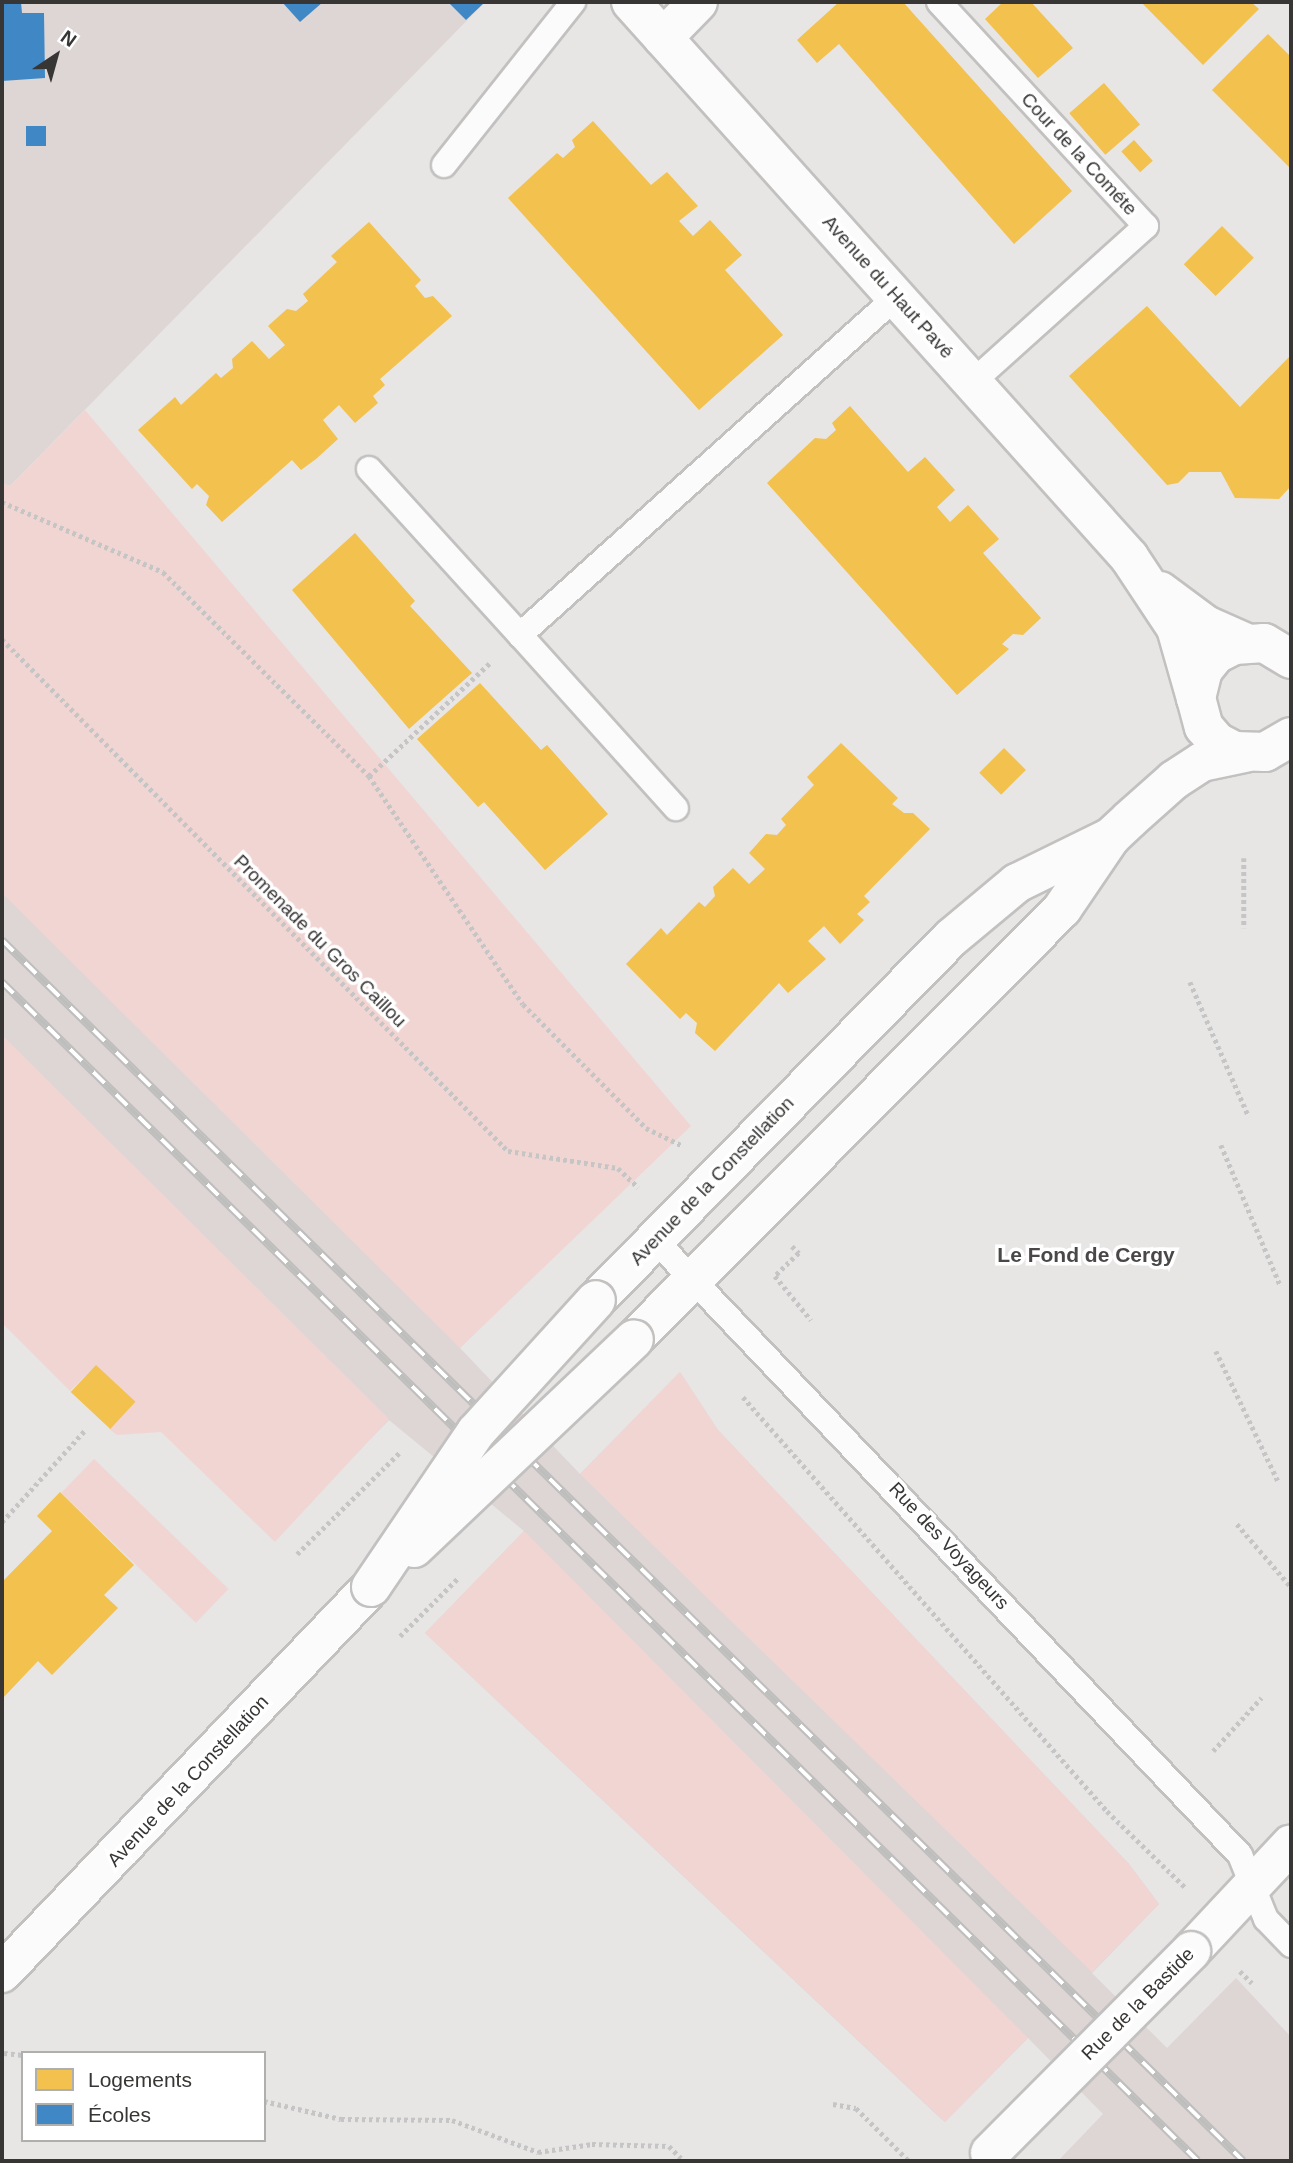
<!DOCTYPE html>
<html>
<head>
<meta charset="utf-8">
<style>
	body { margin:0 }
	#map { position:relative; width:1293px; height:2163px; overflow:hidden; background:#e8e5e5; font-family:Helvetica,sans-serif }
	div>[style] { position:absolute }
	.built>* { inset:0; background:#ded5d5 }
	.green>* { inset:0; background:#f1d5d3; transform-origin:0 0 }
	.homes>* { inset:0; background:#f2c14e; transform-origin:0 0 }
	.schools>* { inset:0; background:#3f88c5; transform-origin:0 0 }
	.path>* { height:4.5px; margin-top:-2.25px; transform-origin:0; background:repeating-linear-gradient(90deg,#c6c5c5 0 3.5px,transparent 0 7px) }
	.roads { filter:drop-shadow(2px 0 #c2c1c0) drop-shadow(-2px 0 #c2c1c0) drop-shadow(0 2px #c2c1c0) drop-shadow(0 -2px #c2c1c0) }
	.lane>* { height:24px; margin:-12px; padding:0 12px; transform-origin:12px; border-radius:12px; background:#fcfbfb }
	.street>* { height:38px; margin:-19px; padding:0 19px; transform-origin:19px; border-radius:19px; background:#fcfbfb }
	.secondary>* { height:38px; margin:-19px; padding:0 19px; transform-origin:19px; border-radius:19px; background:#fcfbfb }
	.rail>* { height:8px; margin-top:-4px; transform-origin:0; background:repeating-linear-gradient(90deg,#fff 0 16px,#bebebd 0 32px); box-sizing:border-box; border-block:2px solid #bebebd }
	.path-bridge>* { height:4.5px; margin-top:-2.25px; transform-origin:0; background:repeating-linear-gradient(90deg,#c6c5c5 0 3.5px,transparent 0 7px) }
	.bridges { filter:drop-shadow(2px 0 #c2c1c0) drop-shadow(-2px 0 #c2c1c0) drop-shadow(0 2px #c2c1c0) drop-shadow(0 -2px #c2c1c0) }
	.street-bridge>* { height:38px; margin:-19px; padding:0 19px; transform-origin:19px; border-radius:19px; background:#fcfbfb }
	.secondary-bridge>* { height:38px; margin:-19px; padding:0 19px; transform-origin:19px; border-radius:19px; background:#fcfbfb }
	span { translate:-50% -50%; white-space:nowrap; text-align:center; line-height:1.15; -webkit-text-stroke:7px #fff; paint-order:stroke }
	.street-label { font-size:19px; color:#373635 }
	.neighbourhood-label { font-size:21px; color:#4a4747; font-weight:700 }
	.frame { position:absolute; inset:0; border:4px solid #373635; pointer-events:none }
	.legend { position:absolute; left:21px; top:2051px; width:245px; height:91px; box-sizing:border-box; background:#fff; border:2px solid #afafae; margin:0; padding:9px 12px; list-style:none; font-size:21px; color:#373635 }
	.legend li { display:flex; align-items:center; gap:14px; height:35px }
	.legend b { width:35px; border:2px solid #afafae }
	.north { position:absolute; left:21px; top:21px; width:70px; height:70px; -webkit-text-stroke:5px #fff; paint-order:stroke; rotate:36deg; font-size:19px; font-weight:700; line-height:28px; text-align:center; color:#373635 }
	.north::after { content:''; display:block; margin:auto; width:24px; height:32px; background:#373635; clip-path:polygon(50% 0,100% 100%,50% 72%,0 100%) }
</style>
</head>
<body>
<div id="map">
	<div class="built">
		<div style="clip-path:polygon(2px 2px,485px 2px,10px 486px,2px 483px)"></div>
		<div style="clip-path:polygon(2px 682px,558px 1250px,460px 1348px,580px 1474px,680px 1372px,718px 1430px,1129px 1864px,1159px 1904px,1092px 1973px,1167px 2048px,1236px 1978px,1291px 2037px,1291px 2161px,1058px 2161px,1103px 2114px,1028px 2038px,945px 2122px,938px 2116px,425px 1633px,524px 1531px,389px 1420px,309px 1502px,2px 1220px)"></div>
	</div>
	<div class="green">
		<div style="clip-path:polygon(85px 410px,691px 1126px,460px 1348px,2px 893px,2px 483px,10px 486px)"></div>
		<div style="clip-path:polygon(2px 1035px,389px 1419px,275px 1542px,161px 1432px,117px 1435px,109px 1429px,134px 1402px,96px 1365px,70px 1391px,2px 1323px)"></div>
		<div style="clip-path:polygon(680px 1372px,718px 1430px,1129px 1864px,1159px 1904px,1092px 1972px,580px 1474px)"></div>
		<div style="left:94px;top:1459px;width:187px;height:47px;rotate:44deg"></div>
		<div style="clip-path:polygon(524px 1531px,1028px 2038px,945px 2122px,425px 1633px)"></div>
	</div>
	<div class="homes">
		<div style="clip-path:polygon(839px 2px,903px 2px,1072px 191px,1014px 244px,839px 44px,817px 63px,797px 40px)"></div>
		<div style="clip-path:polygon(1003px 2px,1031px 2px,1073px 48px,1038px 78px,985px 19px)"></div>
		<div style="clip-path:polygon(1141px 2px,1251px 2px,1259px 9px,1203px 65px)"></div>
		<div style="clip-path:polygon(1268px 34px,1291px 57px,1291px 169px,1212px 90px)"></div>
		<div style="left:1104px;top:83px;width:55px;height:46px;rotate:49deg"></div>
		<div style="clip-path:polygon(593px 121px,651px 185px,667px 172px,698px 206px,679px 221px,693px 236px,710px 220px,742px 255px,725px 270px,783px 335px,699px 410px,508px 198px,557px 153px,563px 158px,575px 147px,572px 140px)"></div>
		<div style="left:1134px;top:140px;width:28px;height:17px;rotate:48deg"></div>
		<div style="clip-path:polygon(369px 222px,421px 280px,415px 286px,425px 298px,433px 296px,452px 316px,380px 379px,385px 385px,373px 396px,378px 403px,355px 423px,339px 405px,323px 420px,338px 439px,316px 459px,301px 470px,292px 460px,222px 522px,206px 505px,209px 496px,197px 484px,192px 489px,138px 430px,175px 397px,181px 405px,216px 373px,221px 378px,233px 368px,232px 359px,252px 341px,269px 359px,285px 345px,268px 326px,287px 309px,296px 311px,308px 301px,303px 294px,337px 262px,331px 256px)"></div>
		<div style="left:1222px;top:226px;width:45px;height:54px;rotate:45deg"></div>
		<div style="clip-path:polygon(1147px 306px,1240px 407px,1291px 355px,1291px 486px,1279px 499px,1235px 498px,1221px 472px,1189px 472px,1178px 483px,1167px 485px,1069px 376px)"></div>
		<div style="clip-path:polygon(850px 406px,908px 472px,925px 457px,955px 490px,937px 507px,950px 522px,968px 505px,999px 539px,983px 553px,1041px 618px,1023px 635px,1013px 634px,1002px 644px,1009px 649px,957px 695px,767px 483px,815px 438px,826px 439px,836px 430px,832px 423px)"></div>
		<div style="clip-path:polygon(355px 533px,415px 601px,410px 606px,472px 673px,409px 729px,292px 590px)"></div>
		<div style="clip-path:polygon(480px 683px,541px 750px,547px 745px,608px 814px,545px 870px,484px 802px,478px 807px,417px 739px)"></div>
		<div style="clip-path:polygon(841px 743px,898px 798px,892px 804px,904px 813px,913px 813px,930px 829px,864px 896px,870px 902px,857px 914px,864px 920px,840px 944px,824px 926px,808px 941px,826px 959px,788px 993px,779px 983px,715px 1051px,695px 1033px,697px 1023px,686px 1013px,680px 1019px,626px 964px,661px 928px,667px 935px,699px 902px,705px 907px,715px 896px,713px 887px,733px 868px,749px 884px,765px 869px,749px 853px,766px 834px,777px 835px,786px 825px,781px 819px,814px 785px,807px 777px)"></div>
		<div style="left:1004px;top:748px;width:31px;height:35px;rotate:45deg"></div>
		<div style="left:96px;top:1365px;width:54px;height:37px;rotate:43deg"></div>
		<div style="clip-path:polygon(60px 1492px,134px 1565px,104px 1595px,118px 1608px,52px 1675px,38px 1661px,2px 1699px,2px 1582px,52px 1531px,37px 1516px)"></div>
	</div>
	<div class="schools">
		<div style="clip-path:polygon(2px 2px,21px 2px,22px 13px,44px 13px,45px 78px,2px 81px)"></div>
		<div style="clip-path:polygon(282px 2px,323px 2px,300px 22px)"></div>
		<div style="clip-path:polygon(448px 2px,485px 2px,466px 20px)"></div>
		<div style="left:46px;top:126px;width:20px;height:20px;rotate:90deg"></div>
	</div>
	<div class="path">
		<div style="left:2px;top:502px;width:176px;rotate:23.5deg"></div>
		<div style="left:163px;top:572px;width:290px;rotate:44.7deg"></div>
		<div style="left:369px;top:776px;width:275px;rotate:56deg"></div>
		<div style="left:523px;top:1004px;width:175px;rotate:45.2deg"></div>
		<div style="left:646px;top:1128px;width:39px;rotate:26deg"></div>
		<div style="left:2px;top:639px;width:720px;rotate:45.34deg"></div>
		<div style="left:508px;top:1151px;width:111px;rotate:8.8deg"></div>
		<div style="left:618px;top:1168px;width:28px;rotate:44deg"></div>
		<div style="left:369px;top:776px;width:167px;rotate:-43.1deg"></div>
		<div style="left:1244px;top:858px;width:70px;rotate:90deg"></div>
		<div style="left:1190px;top:982px;width:147px;rotate:66.4deg"></div>
		<div style="left:1221px;top:1145px;width:152px;rotate:67.1deg"></div>
		<div style="left:792px;top:1246px;width:10px;rotate:45deg"></div>
		<div style="left:799px;top:1253px;width:33px;rotate:136deg"></div>
		<div style="left:775px;top:1276px;width:57px;rotate:50.7deg"></div>
		<div style="left:1216px;top:1351px;width:144px;rotate:64.5deg"></div>
		<div style="left:743px;top:1397px;width:551px;rotate:48.68deg"></div>
		<div style="left:1107px;top:1811px;width:109px;rotate:44.3deg"></div>
		<div style="left:2px;top:1522px;width:125px;rotate:-47.9deg"></div>
		<div style="left:1237px;top:1524px;width:83px;rotate:49.4deg"></div>
		<div style="left:1213px;top:1751px;width:72px;rotate:-47.8deg"></div>
		<div style="left:1240px;top:1971px;width:17px;rotate:45deg"></div>
		<div style="left:4px;top:2053px;width:19px;rotate:6deg"></div>
		<div style="left:264px;top:2101px;width:79px;rotate:13.2deg"></div>
		<div style="left:341px;top:2119px;width:111px;rotate:0.5deg"></div>
		<div style="left:452px;top:2120px;width:92px;rotate:20.4deg"></div>
		<div style="left:538px;top:2152px;width:55px;rotate:-8.4deg"></div>
		<div style="left:592px;top:2144px;width:77px;rotate:1.5deg"></div>
		<div style="left:669px;top:2146px;width:21px;rotate:45deg"></div>
		<div style="left:833px;top:2104px;width:23px;rotate:10deg"></div>
		<div style="left:856px;top:2108px;width:75px;rotate:45deg"></div>
	</div>
	<div class="roads">
		<div class="lane">
			<div style="left:939px;top:2px;width:305px;rotate:47.3deg"></div>
			<div style="left:1146px;top:226px;width:233px;rotate:138deg"></div>
			<div style="left:444px;top:165px;width:208px;rotate:-51.6deg"></div>
			<div style="left:369px;top:469px;width:224px;rotate:47.7deg"></div>
			<div style="left:520px;top:635px;width:506px;rotate:-41.95deg"></div>
			<div style="left:520px;top:635px;width:233px;rotate:48deg"></div>
			<div style="left:655px;top:1240px;width:849px;rotate:46.43deg"></div>
			<div style="left:1240px;top:1855px;width:69px;rotate:67.9deg"></div>
			<div style="left:1266px;top:1919px;width:36px;rotate:46deg"></div>
		</div>
		<div class="street">
			<div style="left:663px;top:38px;width:50px;rotate:-45.8deg"></div>
			<div style="left:1191px;top:1951px;width:146px;rotate:-46.9deg"></div>
		</div>
		<div class="secondary">
			<div style="left:631px;top:2px;width:746px;rotate:48.1deg"></div>
			<div style="left:1129px;top:557px;width:85px;rotate:56.5deg"></div>
			<div style="left:1176px;top:628px;width:73px;rotate:74.1deg"></div>
			<div style="left:1160px;top:591px;width:57px;rotate:36.5deg"></div>
			<div style="left:1206px;top:625px;width:42px;rotate:24.1deg"></div>
			<div style="left:1291px;top:659px;width:31px;rotate:-149deg"></div>
			<div style="left:1264px;top:643px;width:30px;rotate:176deg"></div>
			<div style="left:1234px;top:645px;width:20px;rotate:153deg"></div>
			<div style="left:1216px;top:654px;width:21px;rotate:129deg"></div>
			<div style="left:1203px;top:670px;width:29px;rotate:104deg"></div>
			<div style="left:1196px;top:698px;width:30px;rotate:75deg"></div>
			<div style="left:1204px;top:727px;width:20px;rotate:49deg"></div>
			<div style="left:1217px;top:742px;width:20px;rotate:27deg"></div>
			<div style="left:1235px;top:751px;width:30px;rotate:2deg"></div>
			<div style="left:1265px;top:752px;width:30px;rotate:-30deg"></div>
			<div style="left:596px;top:1300px;width:507px;rotate:-45.56deg"></div>
			<div style="left:951px;top:938px;width:86px;rotate:-39.8deg"></div>
			<div style="left:1017px;top:883px;width:105px;rotate:-26.1deg"></div>
			<div style="left:634px;top:1339px;width:607px;rotate:-45.13deg"></div>
			<div style="left:1062px;top:909px;width:87px;rotate:-55.8deg"></div>
			<div style="left:1111px;top:837px;width:25px;rotate:-43deg"></div>
			<div style="left:1129px;top:820px;width:60px;rotate:-41.6deg"></div>
			<div style="left:1174px;top:780px;width:33px;rotate:-33deg"></div>
			<div style="left:1202px;top:762px;width:44px;rotate:-11.8deg"></div>
			<div style="left:2px;top:1973px;width:534px;rotate:-46.29deg"></div>
		</div>
	</div>
	<div class="rail">
		<div style="left:2px;top:940px;width:1741px;rotate:44.53deg"></div>
		<div style="left:2px;top:982px;width:1679px;rotate:44.59deg"></div>
	</div>
	<div class="path-bridge">
		<div style="left:297px;top:1554px;width:146px;rotate:-44.7deg"></div>
		<div style="left:400px;top:1636px;width:82px;rotate:-45deg"></div>
	</div>
	<div class="bridges">
		<div class="street-bridge">
			<div style="left:990px;top:2153px;width:285px;rotate:-45.1deg"></div>
		</div>
		<div class="secondary-bridge">
			<div style="left:414px;top:1548px;width:303px;rotate:-43.5deg"></div>
			<div style="left:371px;top:1587px;width:187px;rotate:-55.9deg"></div>
			<div style="left:476px;top:1432px;width:178px;rotate:-47.7deg"></div>
		</div>
	</div>
	<div class="street-label">
		<span style="left:1079px;top:154px;rotate:47deg">Cour de la Cométe</span>
		<span style="left:888px;top:287px;rotate:48deg">Avenue du Haut Pavé</span>
		<span style="left:320px;top:941px;rotate:45deg">Promenade du Gros Caillou</span>
		<span style="left:712px;top:1181px;rotate:-46deg">Avenue de la Constellation</span>
		<span style="left:949px;top:1546px;rotate:47deg">Rue des Voyageurs</span>
		<span style="left:188px;top:1781px;rotate:-47deg">Avenue de la Constellation</span>
		<span style="left:1138px;top:2004px;rotate:-45deg">Rue de la Bastide</span>
	</div>
	<div class="neighbourhood-label">
		<span style="left:1086px;top:1255px">Le Fond de Cergy</span>
	</div>
	<div class="frame"></div>
	<ul class="legend">
	<li><b style="height:19px;background:#f2c14e"></b>Logements</li>
	<li><b style="height:19px;background:#3f88c5"></b>Écoles</li>
	</ul>
	<div class="north">N</div>
</div>
</body>
</html>
